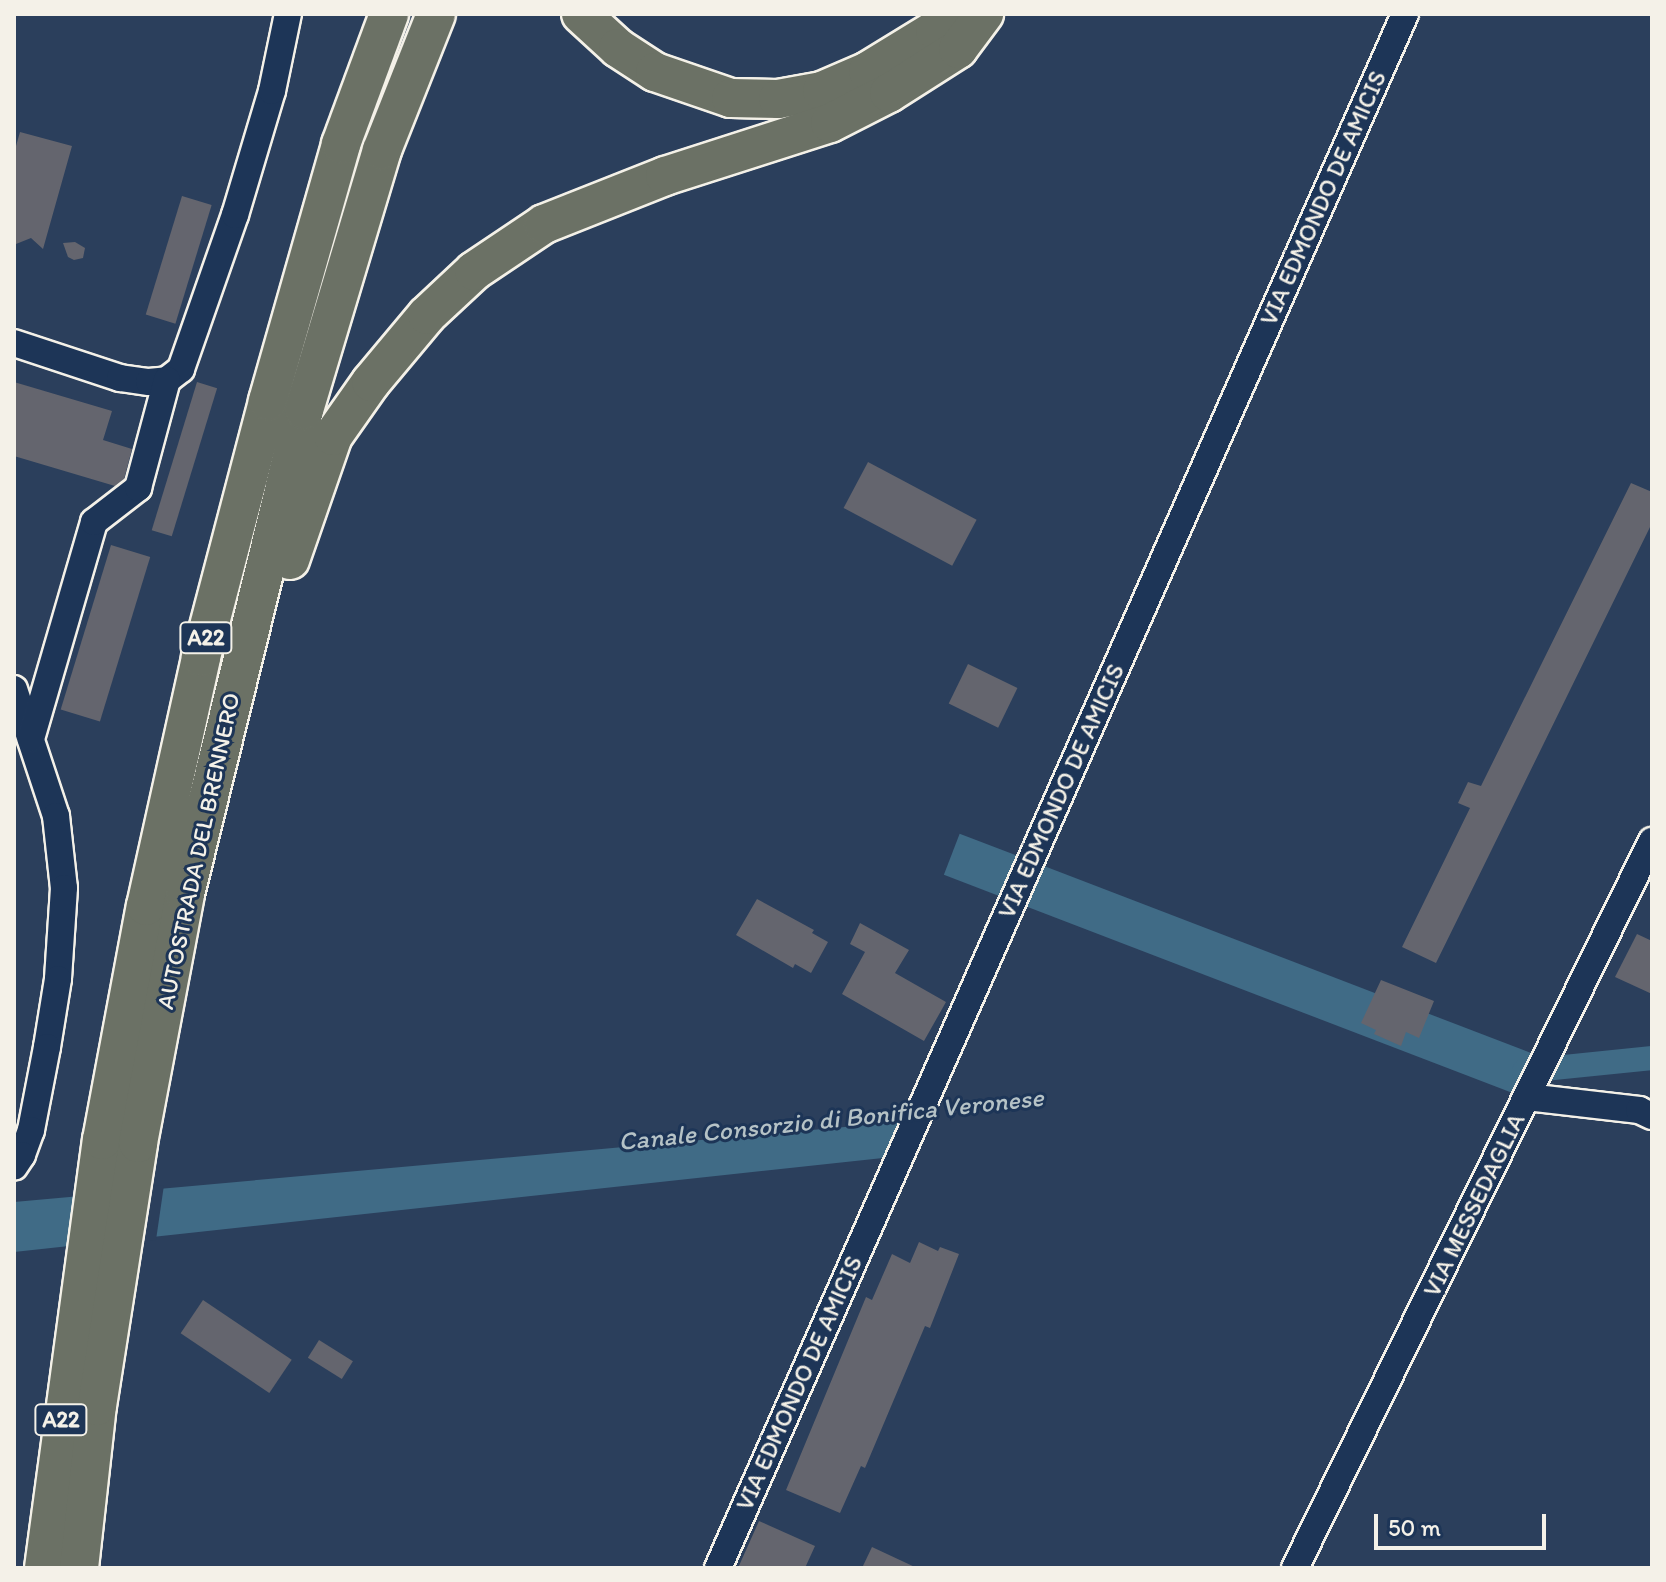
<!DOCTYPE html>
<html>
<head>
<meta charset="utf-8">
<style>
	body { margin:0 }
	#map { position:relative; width:1666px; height:1582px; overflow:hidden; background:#2b3f5c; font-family:Itim,sans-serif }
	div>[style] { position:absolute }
	.water>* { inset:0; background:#406b86; transform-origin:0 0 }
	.pier>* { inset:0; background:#2b3f5c }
	.canal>* { height:24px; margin:-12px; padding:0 12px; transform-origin:12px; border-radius:12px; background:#406b86 }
	.building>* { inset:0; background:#64656e; transform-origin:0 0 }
	.roads { filter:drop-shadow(2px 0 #f4f1e8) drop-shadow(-2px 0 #f4f1e8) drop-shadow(0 2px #f4f1e8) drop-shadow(0 -2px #f4f1e8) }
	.minor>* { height:26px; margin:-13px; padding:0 13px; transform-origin:13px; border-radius:13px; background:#1d3557 }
	.highway>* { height:38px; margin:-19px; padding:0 19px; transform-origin:19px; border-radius:19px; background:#6b7165 }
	span { translate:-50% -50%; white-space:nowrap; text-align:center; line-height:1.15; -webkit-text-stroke:6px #1d3557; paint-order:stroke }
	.shield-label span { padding:2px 6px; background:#1d3557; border:2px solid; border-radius:6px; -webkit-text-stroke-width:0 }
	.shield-label { font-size:22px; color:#f4f1e8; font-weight:700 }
	.street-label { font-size:24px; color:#f4f1e8 }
	.water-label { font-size:26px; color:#b5c2c6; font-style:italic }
	.frame { position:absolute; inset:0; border:16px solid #f4f1e8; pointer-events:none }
	.scale { position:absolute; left:1374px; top:1514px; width:172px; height:36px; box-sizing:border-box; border:4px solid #f4f1e8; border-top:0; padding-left:10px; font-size:24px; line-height:28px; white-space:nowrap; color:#f4f1e8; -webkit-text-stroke:6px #1d3557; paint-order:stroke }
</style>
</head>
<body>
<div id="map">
	<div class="water">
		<div style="left:1531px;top:1053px;width:44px;height:612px;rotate:111deg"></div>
		<div style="clip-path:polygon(900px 1122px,883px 1158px,14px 1252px,14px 1202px)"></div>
	</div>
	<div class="pier">
		<div style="clip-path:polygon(164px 1185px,156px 1240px,72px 1249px,81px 1192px)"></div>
	</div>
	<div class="canal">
		<div style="left:1524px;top:1071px;width:129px;rotate:-5.8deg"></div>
	</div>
	<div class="building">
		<div style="clip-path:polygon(20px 132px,72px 146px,43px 249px,31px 238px,16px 244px,14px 153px)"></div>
		<div style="left:182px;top:196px;width:31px;height:124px;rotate:17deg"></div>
		<div style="clip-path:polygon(75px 242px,85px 248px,83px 258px,74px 260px,68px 257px,63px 243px)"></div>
		<div style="clip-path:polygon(14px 382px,112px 411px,103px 440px,132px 449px,124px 479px,115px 486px,14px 456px)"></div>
		<div style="left:197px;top:382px;width:21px;height:155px;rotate:17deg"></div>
		<div style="left:868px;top:462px;width:123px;height:52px;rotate:28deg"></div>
		<div style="clip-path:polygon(1631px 483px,1652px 492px,1652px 523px,1436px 963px,1402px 947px,1470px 808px,1458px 803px,1468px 782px,1481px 786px)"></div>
		<div style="left:111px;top:545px;width:41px;height:172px;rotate:17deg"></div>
		<div style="left:968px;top:664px;width:55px;height:44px;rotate:26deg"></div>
		<div style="clip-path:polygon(757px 899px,814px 930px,812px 933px,828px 942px,811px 973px,795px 964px,793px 968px,736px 935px)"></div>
		<div style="clip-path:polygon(860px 923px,909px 950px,895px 973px,946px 1002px,924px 1041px,842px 994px,865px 952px,850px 944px)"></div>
		<div style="clip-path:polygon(1637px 934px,1652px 941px,1652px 994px,1615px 977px)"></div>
		<div style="clip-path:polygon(1381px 980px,1434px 1001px,1419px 1038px,1406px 1032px,1401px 1046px,1374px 1034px,1376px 1030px,1361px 1023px)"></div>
		<div style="clip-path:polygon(919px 1242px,938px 1251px,940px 1247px,959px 1254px,930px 1328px,925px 1326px,865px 1468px,861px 1466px,840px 1513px,786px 1490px,866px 1297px,872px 1300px,892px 1254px,910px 1263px)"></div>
		<div style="left:203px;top:1300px;width:107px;height:40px;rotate:34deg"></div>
		<div style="left:319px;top:1340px;width:40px;height:21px;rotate:32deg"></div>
		<div style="clip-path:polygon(759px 1521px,815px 1546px,805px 1568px,738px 1568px)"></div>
		<div style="clip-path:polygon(872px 1547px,917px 1568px,862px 1568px)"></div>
	</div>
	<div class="roads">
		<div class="minor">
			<div style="left:14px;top:343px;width:112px;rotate:18.3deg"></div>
			<div style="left:120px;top:378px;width:29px;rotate:8deg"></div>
			<div style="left:149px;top:382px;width:18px;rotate:-6deg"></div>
			<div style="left:167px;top:380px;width:18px;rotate:-38deg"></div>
			<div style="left:181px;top:369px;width:163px;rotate:-70.7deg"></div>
			<div style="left:235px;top:215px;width:129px;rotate:-73.4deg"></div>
			<div style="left:272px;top:91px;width:79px;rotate:-78.3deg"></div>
			<div style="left:14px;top:689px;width:134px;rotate:71.7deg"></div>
			<div style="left:56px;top:816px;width:72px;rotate:83.7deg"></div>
			<div style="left:64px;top:888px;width:91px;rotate:93.8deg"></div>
			<div style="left:58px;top:979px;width:69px;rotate:99.2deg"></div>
			<div style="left:47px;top:1047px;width:85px;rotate:100.9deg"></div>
			<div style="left:31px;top:1130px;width:27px;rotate:110deg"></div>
			<div style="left:22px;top:1155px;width:14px;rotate:124deg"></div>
			<div style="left:31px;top:739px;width:226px;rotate:-73.8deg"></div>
			<div style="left:94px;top:522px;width:56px;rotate:-37.7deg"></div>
			<div style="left:138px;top:488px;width:112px;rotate:-75deg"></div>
			<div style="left:1527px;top:1097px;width:113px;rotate:6.6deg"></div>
			<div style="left:1639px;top:1110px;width:14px;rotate:25deg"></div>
			<div style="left:718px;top:1568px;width:1699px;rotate:-66.15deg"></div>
			<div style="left:1295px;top:1568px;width:810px;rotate:-63.85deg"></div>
		</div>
		<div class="highway">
			<div style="left:581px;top:14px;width:50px;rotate:42.6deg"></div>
			<div style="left:618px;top:48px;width:44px;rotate:33deg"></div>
			<div style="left:655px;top:72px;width:80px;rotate:18.9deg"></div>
			<div style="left:731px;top:98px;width:47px;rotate:1.2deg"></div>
			<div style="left:778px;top:99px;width:45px;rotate:-10.3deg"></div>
			<div style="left:822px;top:91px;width:50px;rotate:-23.5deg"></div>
			<div style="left:868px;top:71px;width:79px;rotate:-31.5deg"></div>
			<div style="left:935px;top:30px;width:21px;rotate:-51deg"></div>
			<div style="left:290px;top:560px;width:131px;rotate:-70.9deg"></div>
			<div style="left:333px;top:436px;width:66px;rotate:-54.9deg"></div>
			<div style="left:371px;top:382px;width:87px;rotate:-50.1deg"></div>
			<div style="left:427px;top:315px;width:64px;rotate:-43.1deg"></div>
			<div style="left:474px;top:271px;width:84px;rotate:-33.9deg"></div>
			<div style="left:544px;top:224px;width:130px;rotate:-21.6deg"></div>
			<div style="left:665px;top:176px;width:173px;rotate:-17.8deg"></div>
			<div style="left:830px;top:123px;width:66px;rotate:-27deg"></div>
			<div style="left:889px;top:93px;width:82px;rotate:-32.5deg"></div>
			<div style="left:958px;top:49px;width:44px;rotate:-53.4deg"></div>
			<div style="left:44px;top:1568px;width:432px;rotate:-82.3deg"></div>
			<div style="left:102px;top:1140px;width:238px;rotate:-79.4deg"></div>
			<div style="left:146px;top:906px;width:255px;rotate:-77.5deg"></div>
			<div style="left:201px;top:657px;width:265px;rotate:-75.3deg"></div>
			<div style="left:268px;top:401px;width:267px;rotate:-74.1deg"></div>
			<div style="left:341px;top:144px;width:139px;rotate:-69.7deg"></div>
			<div style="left:79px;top:1568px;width:163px;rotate:-83.7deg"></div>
			<div style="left:97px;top:1406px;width:266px;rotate:-81.1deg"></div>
			<div style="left:138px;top:1143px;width:253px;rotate:-79.3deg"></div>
			<div style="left:185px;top:894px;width:498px;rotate:-76.2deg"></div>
			<div style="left:304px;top:410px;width:271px;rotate:-73.3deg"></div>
			<div style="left:382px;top:150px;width:146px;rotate:-68.3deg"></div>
		</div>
	</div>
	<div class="shield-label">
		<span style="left:206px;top:638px">A22</span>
		<span style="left:61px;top:1420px">A22</span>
	</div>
	<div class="street-label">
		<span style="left:1323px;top:198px;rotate:-66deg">VIA EDMONDO DE AMICIS</span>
		<span style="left:1061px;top:791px;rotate:-66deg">VIA EDMONDO DE AMICIS</span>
		<span style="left:198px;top:851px;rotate:-78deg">AUTOSTRADA DEL BRENNERO</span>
		<span style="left:1474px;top:1205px;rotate:-64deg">VIA MESSEDAGLIA</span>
		<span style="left:799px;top:1383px;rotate:-66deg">VIA EDMONDO DE AMICIS</span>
	</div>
	<div class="water-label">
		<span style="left:831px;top:1120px;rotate:-6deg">Canale Consorzio di Bonifica Veronese</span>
	</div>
	<div class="frame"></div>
	<div class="scale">50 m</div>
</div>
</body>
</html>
